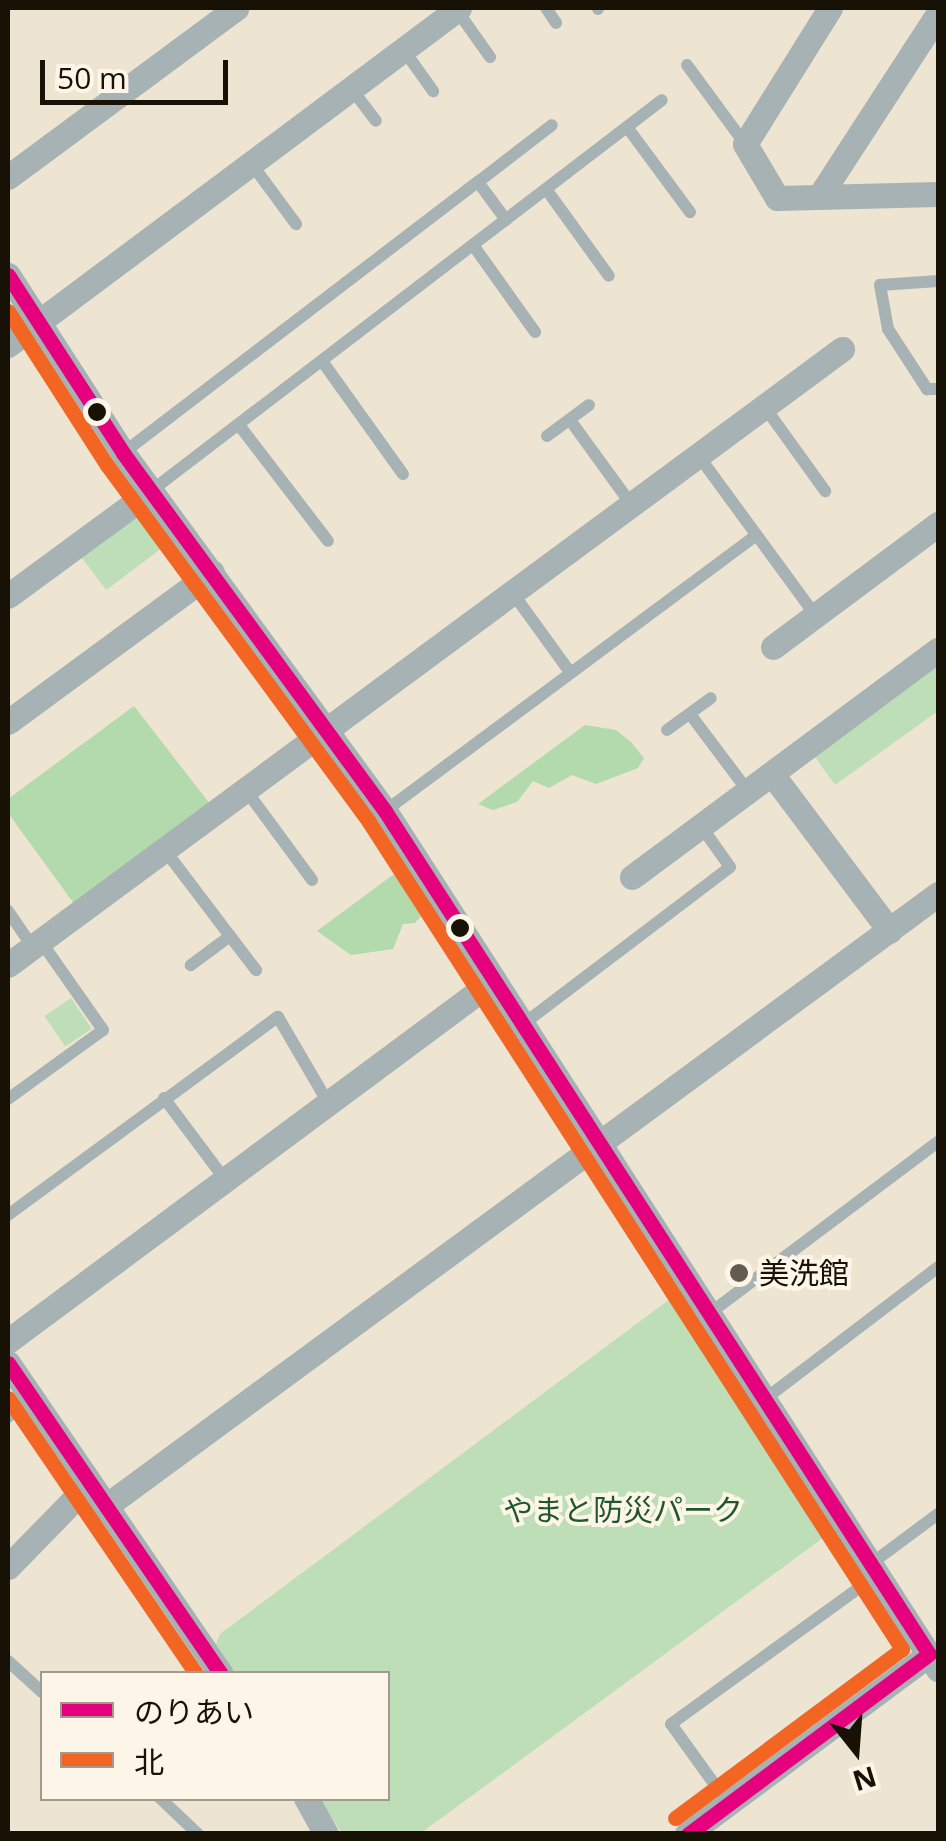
<!DOCTYPE html>
<html>
<head>
<meta charset="utf-8">
<style>
	body { margin:0 }
	#map { position:relative; width:946px; height:1841px; overflow:hidden; background:#eee4d2; font-family:"Open Sans","Noto Sans JP",sans-serif }
	div>[style] { position:absolute }
	.green>* { inset:0; background:#bddeb6; transform-origin:0 0 }
	.forest>* { inset:0; background:#b2daad }
	.lane>* { height:12px; margin:-6px; padding:0 6px; transform-origin:6px; border-radius:6px; background:#a6b2b4 }
	.street>* { height:25px; margin:-12.5px; padding:0 12.5px; transform-origin:12.5px; border-radius:12.5px; background:#a6b2b4 }
	.bus-1>* { height:15px; margin:-7.5px; padding:0 7.5px; transform-origin:7.5px; border-radius:7.5px; background:#e5007d }
	.bus-2>* { height:15px; margin:-7.5px; padding:0 7.5px; transform-origin:7.5px; border-radius:7.5px; background:#f26522 }
	.dots>* { width:28px; height:28px; translate:-50% -50%; box-sizing:border-box; border:5px solid #fdf6e8; border-radius:50% }
	span { translate:-50% -50%; white-space:nowrap; text-align:center; line-height:1.15; -webkit-text-stroke:8px #fdf6e8; paint-order:stroke }
	.poi-label { font-size:30px; color:#181106 }
	.left { translate:0 -50%; text-align:left }
	.park-label { font-size:30px; color:#20582d }
	.frame { position:absolute; inset:0; border:10px solid #181106; pointer-events:none }
	.legend { position:absolute; left:40px; top:1671px; width:350px; height:130px; box-sizing:border-box; background:#fdf6e8; border:2px solid #a19a8e; margin:0; padding:12px 18px; list-style:none; font-size:30px; color:#181106 }
	.legend li { display:flex; align-items:center; gap:20px; height:50px }
	.legend b { width:50px; border:2px solid #a19a8e }
	.north { position:absolute; left:806px; top:1701px; width:100px; height:100px; -webkit-text-stroke:8px #fdf6e8; paint-order:stroke; rotate:163deg; font-size:28px; font-weight:700; line-height:40px; text-align:center; color:#181106 }
	.north::after { content:''; display:block; margin:auto; width:35px; height:45px; background:#181106; clip-path:polygon(50% 0,100% 100%,50% 72%,0 100%) }
	.scale { position:absolute; left:40px; top:60px; width:188px; height:45px; box-sizing:border-box; border:5px solid #181106; border-top:0; padding-left:12px; font-size:30px; line-height:35px; white-space:nowrap; color:#181106; -webkit-text-stroke:8px #fdf6e8; paint-order:stroke }
</style>
</head>
<body>
<div id="map">
	<div class="green">
		<div style="left:153px;top:501px;width:43px;height:91px;rotate:53deg"></div>
		<div style="clip-path:polygon(938px 665px,938px 711px,835px 785px,814px 755px)"></div>
		<div style="left:71px;top:998px;width:37px;height:32px;rotate:56deg"></div>
		<div style="clip-path:polygon(670px 1299px,681px 1300px,831px 1532px,421px 1833px,342px 1833px,319px 1799px,388px 1798px,388px 1674px,235px 1673px,216px 1644px,220px 1634px)"></div>
	</div>
	<div class="forest">
		<div style="clip-path:polygon(134px 706px,210px 804px,75px 905px,8px 813px,8px 799px)"></div>
		<div style="clip-path:polygon(585px 725px,616px 730px,631px 742px,644px 758px,638px 768px,596px 784px,572px 775px,549px 788px,533px 781px,517px 802px,493px 810px,478px 804px)"></div>
		<div style="clip-path:polygon(409px 863px,428px 908px,415px 923px,403px 924px,393px 949px,351px 955px,317px 931px)"></div>
	</div>
	<div class="lane">
		<div style="left:546px;top:8px;width:18px;rotate:56deg"></div>
		<div style="left:456px;top:9px;width:59px;rotate:54.7deg"></div>
		<div style="left:598px;top:9px;width:1px;rotate:-90deg"></div>
		<div style="left:403px;top:49px;width:52px;rotate:54.5deg"></div>
		<div style="left:687px;top:65px;width:98px;rotate:53.7deg"></div>
		<div style="left:351px;top:88px;width:41px;rotate:52.9deg"></div>
		<div style="left:627px;top:127px;width:106px;rotate:53.5deg"></div>
		<div style="left:251px;top:163px;width:76px;rotate:53.6deg"></div>
		<div style="left:478px;top:182px;width:93px;rotate:-37.6deg"></div>
		<div style="left:546px;top:189px;width:107px;rotate:54.1deg"></div>
		<div style="left:473px;top:245px;width:107px;rotate:54.5deg"></div>
		<div style="left:938px;top:281px;width:58px;rotate:176.1deg"></div>
		<div style="left:880px;top:285px;width:45px;rotate:79.7deg"></div>
		<div style="left:888px;top:329px;width:72px;rotate:57deg"></div>
		<div style="left:927px;top:389px;width:11px"></div>
		<div style="left:322px;top:361px;width:139px;rotate:54.4deg"></div>
		<div style="left:764px;top:406px;width:105px;rotate:54.3deg"></div>
		<div style="left:570px;top:420px;width:104px;rotate:54deg"></div>
		<div style="left:239px;top:425px;width:146px;rotate:52.5deg"></div>
		<div style="left:547px;top:436px;width:52px;rotate:-36.4deg"></div>
		<div style="left:123px;top:453px;width:447px;rotate:-37.4deg"></div>
		<div style="left:478px;top:182px;width:47px;rotate:53.6deg"></div>
		<div style="left:698px;top:455px;width:198px;rotate:53.8deg"></div>
		<div style="left:151px;top:491px;width:643px;rotate:-37.42deg"></div>
		<div style="left:512px;top:592px;width:99px;rotate:54.1deg"></div>
		<div style="left:690px;top:714px;width:95px;rotate:53.1deg"></div>
		<div style="left:667px;top:730px;width:54px;rotate:-36deg"></div>
		<div style="left:245px;top:789px;width:113px;rotate:53.6deg"></div>
		<div style="left:385px;top:811px;width:462px;rotate:-36.6deg"></div>
		<div style="left:164px;top:849px;width:109px;rotate:52.8deg"></div>
		<div style="left:230px;top:936px;width:49px;rotate:143.4deg"></div>
		<div style="left:8px;top:911px;width:42px;rotate:55.6deg"></div>
		<div style="left:230px;top:936px;width:43px;rotate:52.6deg"></div>
		<div style="left:522px;top:1025px;width:261px;rotate:-37.2deg"></div>
		<div style="left:730px;top:867px;width:50px;rotate:-125.3deg"></div>
		<div style="left:164px;top:1098px;width:99px;rotate:53.2deg"></div>
		<div style="left:8px;top:1099px;width:117px;rotate:-36deg"></div>
		<div style="left:103px;top:1030px;width:110px;rotate:-125deg"></div>
		<div style="left:8px;top:1215px;width:335px;rotate:-36.3deg"></div>
		<div style="left:278px;top:1017px;width:97px;rotate:59.7deg"></div>
		<div style="left:710px;top:1313px;width:285px;rotate:-36.9deg"></div>
		<div style="left:765px;top:1399px;width:218px;rotate:-37.3deg"></div>
		<div style="left:8px;top:1417px;width:30px;rotate:-45deg"></div>
		<div style="left:872px;top:1563px;width:82px;rotate:-36.6deg"></div>
		<div style="left:8px;top:1661px;width:46px;rotate:42.4deg"></div>
		<div style="left:160px;top:1798px;width:52px;rotate:43.5deg"></div>
		<div style="left:728px;top:1803px;width:97px;rotate:-125.8deg"></div>
		<div style="left:671px;top:1724px;width:256px;rotate:-35.9deg"></div>
	</div>
	<div class="street">
		<div style="left:830px;top:8px;width:160px;rotate:122deg"></div>
		<div style="left:745px;top:144px;width:63px;rotate:59.3deg"></div>
		<div style="left:777px;top:198px;width:161px;rotate:-1.4deg"></div>
		<div style="left:8px;top:177px;width:284px;rotate:-36.5deg"></div>
		<div style="left:819px;top:197px;width:218px;rotate:-57deg"></div>
		<div style="left:8px;top:275px;width:212px;rotate:57.1deg"></div>
		<div style="left:123px;top:453px;width:444px;rotate:53.8deg"></div>
		<div style="left:385px;top:811px;width:1021px;rotate:57.2deg"></div>
		<div style="left:8px;top:345px;width:563px;rotate:-36.77deg"></div>
		<div style="left:8px;top:596px;width:177px;rotate:-36.3deg"></div>
		<div style="left:773px;top:647px;width:206px;rotate:-36.7deg"></div>
		<div style="left:8px;top:722px;width:253px;rotate:-36.3deg"></div>
		<div style="left:772px;top:774px;width:196px;rotate:53.1deg"></div>
		<div style="left:632px;top:877px;width:381px;rotate:-36.6deg"></div>
		<div style="left:8px;top:965px;width:1037px;rotate:-36.45deg"></div>
		<div style="left:8px;top:1341px;width:605px;rotate:-36.6deg"></div>
		<div style="left:8px;top:1363px;width:377px;rotate:55.6deg"></div>
		<div style="left:102px;top:1509px;width:1038px;rotate:-36.34deg"></div>
		<div style="left:8px;top:1567px;width:113px;rotate:-45.7deg"></div>
		<div style="left:306px;top:1798px;width:41px;rotate:60.9deg"></div>
		<div style="left:687px;top:1834px;width:302px;rotate:-36.6deg"></div>
	</div>
	<div class="bus-1">
		<div style="left:8px;top:275px;width:212px;rotate:57.1deg"></div>
		<div style="left:123px;top:453px;width:444px;rotate:53.8deg"></div>
		<div style="left:385px;top:811px;width:1003px;rotate:57.17deg"></div>
		<div style="left:929px;top:1654px;width:301px;rotate:143.2deg"></div>
		<div style="left:8px;top:1363px;width:377px;rotate:55.6deg"></div>
	</div>
	<div class="bus-2">
		<div style="left:8px;top:311px;width:183px;rotate:57.3deg"></div>
		<div style="left:107px;top:465px;width:443px;rotate:53.7deg"></div>
		<div style="left:369px;top:822px;width:984px;rotate:57.2deg"></div>
		<div style="left:902px;top:1649px;width:283px;rotate:143.3deg"></div>
		<div style="left:8px;top:1398px;width:334px;rotate:55.7deg"></div>
	</div>
	<div class="dots">
		<div style="left:97px;top:412px;background:#181106"></div>
		<div style="left:460px;top:928px;background:#181106"></div>
		<div style="left:739px;top:1273px;background:#635b4d"></div>
	</div>
	<div class="poi-label">
		<span class="left" style="left:759px;top:1273px">美洗館</span>
	</div>
	<div class="park-label">
		<span style="left:623px;top:1510px">やまと防災パーク</span>
	</div>
	<div class="frame"></div>
	<ul class="legend">
	<li><b style="height:12px;background:#e5007d"></b>のりあい</li>
	<li><b style="height:12px;background:#f26522"></b>北</li>
	</ul>
	<div class="north">N</div>
	<div class="scale">50 m</div>
</div>
</body>
</html>
